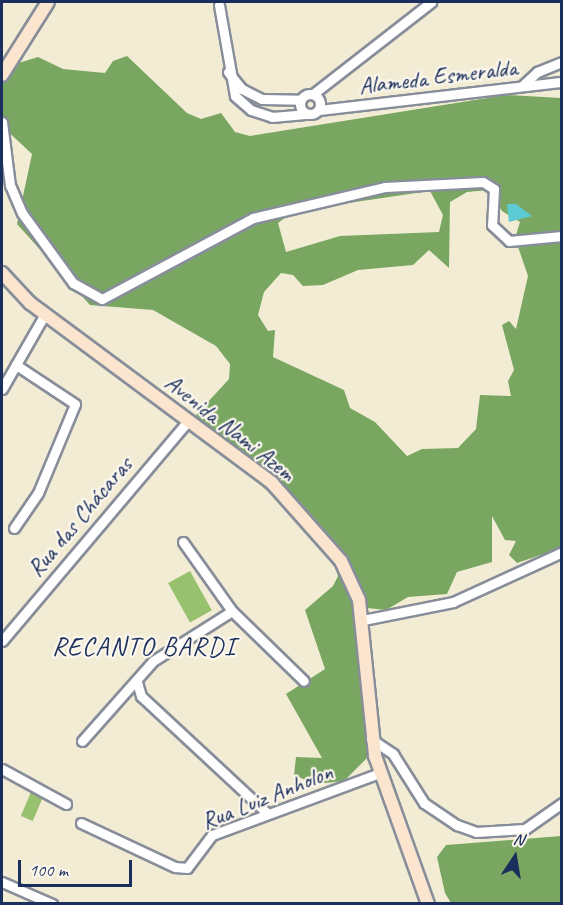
<!DOCTYPE html>
<html>
<head>
<meta charset="utf-8">
<style>
	body { margin:0 }
	#map { position:relative; width:563px; height:905px; overflow:hidden; background:#f3ecd5; font-family:Caveat,sans-serif }
	div>[style] { position:absolute }
	.green>* { inset:0; background:#97c16e; transform-origin:0 0 }
	.forest>* { inset:0; background:#79a761 }
	.water>* { inset:0; background:#5dcad4 }
	.roads { filter:drop-shadow(2px 0 #878e9a) drop-shadow(-2px 0 #878e9a) drop-shadow(0 2px #878e9a) drop-shadow(0 -2px #878e9a) }
	.street>* { height:9px; margin:-4.5px; padding:0 4.5px; transform-origin:4.5px; border-radius:4.5px; background:#fff }
	.street>.ring { margin:-4.5px; padding:0; box-sizing:content-box; background:none; border:9px solid #fff; border-radius:50% }
	.secondary>* { height:12px; margin:-6px; padding:0 6px; transform-origin:6px; border-radius:6px; background:#fbe5cf }
	span { translate:-50% -50%; white-space:nowrap; text-align:center; line-height:1.15; -webkit-text-stroke:4.5px #fbf7ec; paint-order:stroke }
	.street-label { font-size:24px; color:#1b2f5e }
	.neighbourhood-label { font-size:26px; color:#1b2f5e; letter-spacing:1.5px }
	.frame { position:absolute; inset:0; border:3px solid #1b2f5e; pointer-events:none }
	.north { position:absolute; left:485px; top:827px; width:60px; height:60px; -webkit-text-stroke:4px #fbf7ec; paint-order:stroke; rotate:12deg; font-size:16px; font-weight:700; line-height:24px; text-align:center; color:#1b2f5e }
	.north::after { content:''; display:block; margin:auto; width:21px; height:27px; background:#1b2f5e; clip-path:polygon(50% 0,100% 100%,50% 72%,0 100%) }
	.scale { position:absolute; left:18px; top:860px; width:114px; height:27px; box-sizing:border-box; border:3px solid #1b2f5e; border-top:0; padding-left:8px; font-size:18px; line-height:21px; white-space:nowrap; color:#1b2f5e; -webkit-text-stroke:4px #fbf7ec; paint-order:stroke }
</style>
</head>
<body>
<div id="map">
	<div class="green">
		<div style="left:190px;top:571px;width:45px;height:25px;rotate:61deg"></div>
		<div style="left:31px;top:792px;width:13px;height:26px;rotate:23deg"></div>
	</div>
	<div class="forest">
		<div style="clip-path:polygon(evenodd,2px 26px,3px 63px,9px 66px,38px 57px,63px 69px,105px 73px,113px 61px,127px 56px,187px 113px,201px 119px,221px 113px,235px 132px,250px 136px,506px 95px,561px 98px,561px 548px,517px 563px,509px 555px,516px 541px,505px 540px,492px 516px,492px 562px,457px 572px,447px 594px,408px 597px,386px 610px,358px 607px,360px 675px,372px 753px,344px 781px,315px 784px,294px 775px,296px 757px,322px 758px,286px 694px,325px 669px,305px 610px,333px 586px,338px 576px,334px 563px,311px 531px,240px 466px,196px 415px,229px 379px,230px 364px,216px 346px,153px 310px,90px 305px,17px 224px,32px 154px,2px 126px,2px 26px,489px 190px,502px 211px,520px 222px,515px 238px,528px 276px,516px 329px,509px 321px,502px 325px,514px 370px,508px 381px,511px 396px,480px 395px,476px 429px,458px 448px,422px 449px,407px 456px,375px 422px,350px 408px,344px 390px,273px 357px,275px 330px,268px 331px,258px 315px,264px 292px,281px 273px,293px 275px,303px 286px,323px 285px,358px 270px,413px 265px,429px 250px,449px 268px,450px 202px,467px 192px,489px 190px,2px 26px,430px 191px,443px 215px,439px 232px,340px 236px,286px 252px,278px 223px,294px 211px,430px 191px)"></div>
		<div style="clip-path:polygon(561px 836px,561px 903px,451px 903px,445px 893px,437px 857px,446px 845px)"></div>
	</div>
	<div class="water">
		<div style="clip-path:polygon(507px 204px,516px 204px,532px 216px,509px 222px)"></div>
	</div>
	<div class="roads">
		<div class="street">
			<div style="left:219px;top:5px;width:92px;rotate:80deg"></div>
			<div style="left:235px;top:96px;width:21px;rotate:41deg"></div>
			<div style="left:251px;top:110px;width:22px;rotate:18deg"></div>
			<div style="left:272px;top:117px;width:36px;rotate:-5deg"></div>
			<div style="left:228px;top:72px;width:22px;rotate:51deg"></div>
			<div style="left:242px;top:89px;width:22px;rotate:27deg"></div>
			<div style="left:262px;top:99px;width:39px;rotate:1deg"></div>
			<div style="left:522px;top:86px;width:21px;rotate:-43deg"></div>
			<div style="left:537px;top:72px;width:27px;rotate:-22deg"></div>
			<div class="ring" style="left:300px;top:94px;width:11px;height:11px"></div>
			<div style="left:313px;top:94px;width:150px;rotate:-37.9deg"></div>
			<div style="left:319px;top:110px;width:245px;rotate:-6.6deg"></div>
			<div style="left:2px;top:122px;width:64px;rotate:82.8deg"></div>
			<div style="left:10px;top:185px;width:30px;rotate:67deg"></div>
			<div style="left:22px;top:213px;width:87px;rotate:53.9deg"></div>
			<div style="left:73px;top:283px;width:33px;rotate:29deg"></div>
			<div style="left:102px;top:299px;width:171px;rotate:-28.2deg"></div>
			<div style="left:253px;top:218px;width:136px;rotate:-13.2deg"></div>
			<div style="left:385px;top:187px;width:98px;rotate:-2.9deg"></div>
			<div style="left:483px;top:182px;width:13px;rotate:32deg"></div>
			<div style="left:494px;top:189px;width:36px;rotate:93deg"></div>
			<div style="left:492px;top:225px;width:23px;rotate:43deg"></div>
			<div style="left:509px;top:241px;width:53px;rotate:-5.4deg"></div>
			<div style="left:2px;top:389px;width:86px;rotate:-60.2deg"></div>
			<div style="left:14px;top:528px;width:42px;rotate:-55.6deg"></div>
			<div style="left:38px;top:493px;width:96px;rotate:-67.4deg"></div>
			<div style="left:75px;top:404px;width:71px;rotate:-146.5deg"></div>
			<div style="left:183px;top:542px;width:85px;rotate:54.6deg"></div>
			<div style="left:232px;top:611px;width:100px;rotate:44.2deg"></div>
			<div style="left:363px;top:620px;width:92px;rotate:-11.3deg"></div>
			<div style="left:453px;top:602px;width:120px;rotate:-24.6deg"></div>
			<div style="left:2px;top:641px;width:289px;rotate:-49.8deg"></div>
			<div style="left:137px;top:682px;width:15px;rotate:74deg"></div>
			<div style="left:141px;top:696px;width:173px;rotate:42.9deg"></div>
			<div style="left:371px;top:739px;width:27px;rotate:34deg"></div>
			<div style="left:393px;top:754px;width:58px;rotate:57.7deg"></div>
			<div style="left:424px;top:803px;width:40px;rotate:34deg"></div>
			<div style="left:457px;top:825px;width:20px;rotate:20deg"></div>
			<div style="left:476px;top:832px;width:49px;rotate:-3.5deg"></div>
			<div style="left:525px;top:829px;width:45px;rotate:-35.1deg"></div>
			<div style="left:82px;top:741px;width:107px;rotate:-48.4deg"></div>
			<div style="left:153px;top:661px;width:93px;rotate:-32.3deg"></div>
			<div style="left:2px;top:769px;width:73px;rotate:28.7deg"></div>
			<div style="left:81px;top:823px;width:104px;rotate:25.1deg"></div>
			<div style="left:175px;top:867px;width:12px;rotate:5deg"></div>
			<div style="left:187px;top:868px;width:41px;rotate:-52.9deg"></div>
			<div style="left:212px;top:835px;width:179px;rotate:-20.3deg"></div>
			<div style="left:2px;top:882px;width:55px;rotate:23.7deg"></div>
		</div>
		<div class="secondary">
			<div style="left:2px;top:75px;width:86px;rotate:-57.8deg"></div>
			<div style="left:2px;top:273px;width:41px;rotate:47deg"></div>
			<div style="left:30px;top:303px;width:302px;rotate:36.6deg"></div>
			<div style="left:272px;top:483px;width:104px;rotate:48.5deg"></div>
			<div style="left:341px;top:561px;width:43px;rotate:65.2deg"></div>
			<div style="left:359px;top:600px;width:157px;rotate:84.1deg"></div>
			<div style="left:375px;top:756px;width:157px;rotate:70.3deg"></div>
		</div>
	</div>
	<div class="street-label">
		<span style="left:438px;top:77px;rotate:-7deg">Alameda Esmeralda</span>
		<span style="left:230px;top:428px;rotate:38deg">Avenida Nami Azem</span>
		<span style="left:80px;top:517px;rotate:-50deg">Rua das Chácaras</span>
		<span style="left:267px;top:797px;rotate:-22deg">Rua Luiz Anholon</span>
	</div>
	<div class="neighbourhood-label">
		<span style="left:144px;top:647px">RECANTO BARDI</span>
	</div>
	<div class="frame"></div>
	<div class="north">N</div>
	<div class="scale">100 m</div>
</div>
</body>
</html>
